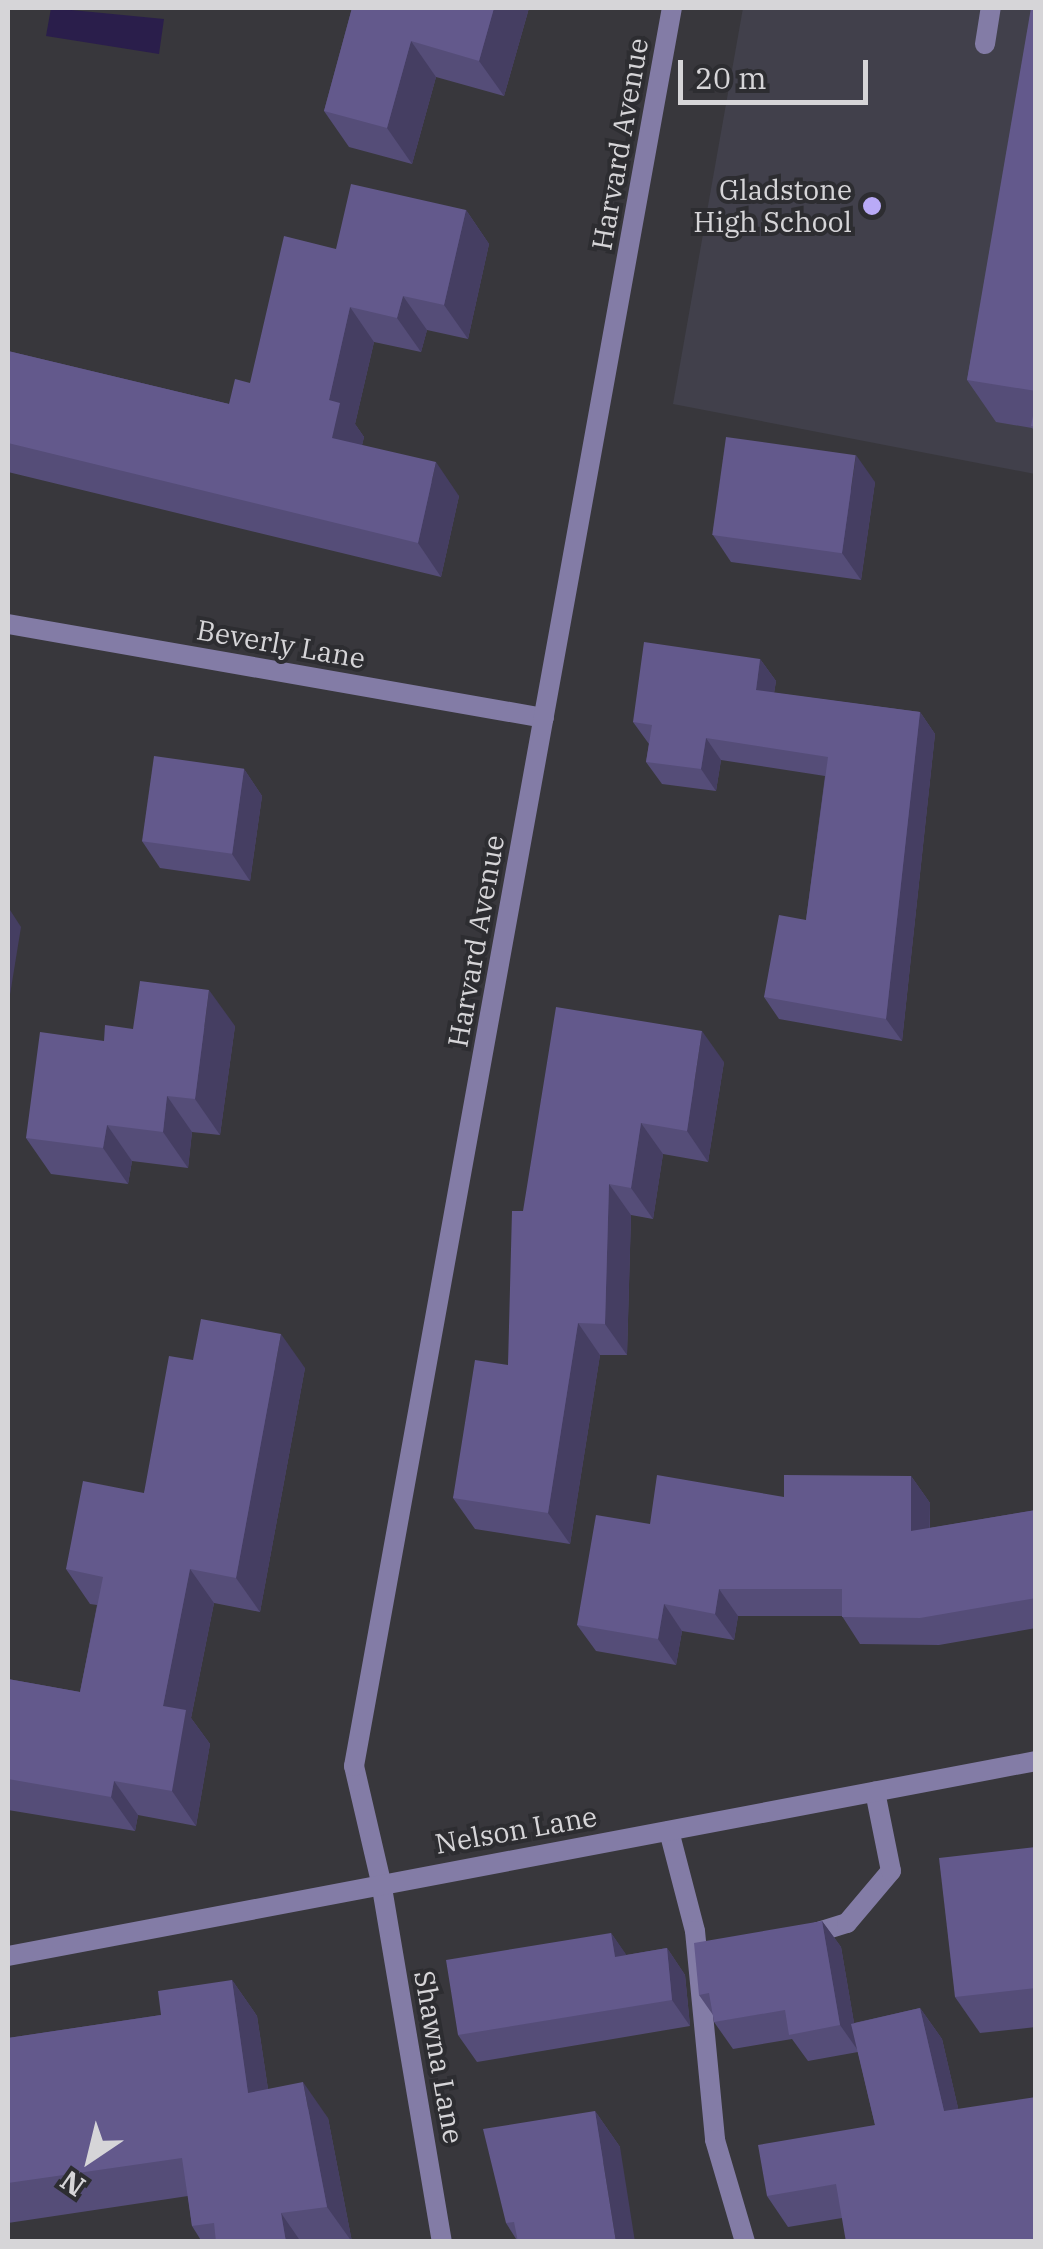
<!DOCTYPE html>
<html>
<head>
<meta charset="utf-8">
<style>
	body { margin:0 }
	#map { position:relative; width:1043px; height:2249px; overflow:hidden; background:#38373c; font-family:"IBM Plex Serif",serif }
	div>[style] { position:absolute }
	.built>* { inset:0; background:#41404b }
	.water>* { inset:0; background:#2a1e4b }
	.service>* { height:20px; margin:-10px; padding:0 10px; transform-origin:10px; border-radius:10px; background:#837ca6 }
	.minor>* { height:20px; margin:-10px; padding:0 10px; transform-origin:10px; border-radius:10px; background:#837ca6 }
	.wall>* { inset:0; background:#554d78 }
	.shaded-wall>* { inset:0; background:#453e62 }
	.building>* { inset:0; background:#63598c; transform-origin:0 0 }
	.dots>* { width:28px; height:28px; translate:-50% -50%; box-sizing:border-box; border:5px solid #2d2d31; border-radius:50% }
	span { translate:-50% -50%; white-space:nowrap; text-align:center; line-height:1.15; -webkit-text-stroke:8px #2d2d31; paint-order:stroke }
	.street-label { font-size:28px; color:#d6d5d8 }
	.poi-label { font-size:28px; color:#d6d5d8 }
	.right { translate:-100% -50%; text-align:right }
	.frame { position:absolute; inset:0; border:10px solid #d6d5d8; pointer-events:none }
	.north { position:absolute; left:40px; top:2109px; width:100px; height:100px; -webkit-text-stroke:8px #2d2d31; paint-order:stroke; rotate:215deg; font-size:28px; font-weight:700; line-height:40px; text-align:center; color:#d6d5d8 }
	.north::after { content:''; display:block; margin:auto; width:35px; height:45px; background:#d6d5d8; clip-path:polygon(50% 0,100% 100%,50% 72%,0 100%) }
	.scale { position:absolute; left:678px; top:60px; width:190px; height:45px; box-sizing:border-box; border:5px solid #d6d5d8; border-top:0; padding-left:12px; font-size:30px; line-height:35px; white-space:nowrap; color:#d6d5d8; -webkit-text-stroke:8px #2d2d31; paint-order:stroke }
</style>
</head>
<body>
<div id="map">
	<div class="built">
		<div style="clip-path:polygon(743px 8px,1035px 8px,1035px 474px,673px 404px)"></div>
	</div>
	<div class="water">
		<div style="clip-path:polygon(51px 8px,164px 19px,159px 54px,46px 36px)"></div>
	</div>
	<div class="service">
		<div style="left:985px;top:44px;width:36px;rotate:-81deg"></div>
		<div style="left:669px;top:1831px;width:103px;rotate:75.4deg"></div>
		<div style="left:695px;top:1931px;width:210px;rotate:84.5deg"></div>
		<div style="left:715px;top:2140px;width:106px;rotate:73.6deg"></div>
		<div style="left:381px;top:1882px;width:365px;rotate:80.4deg"></div>
		<div style="left:802px;top:1937px;width:47px;rotate:-17.3deg"></div>
		<div style="left:847px;top:1923px;width:68px;rotate:-49.8deg"></div>
		<div style="left:891px;top:1871px;width:81px;rotate:-101.4deg"></div>
	</div>
	<div class="minor">
		<div style="left:8px;top:624px;width:544px;rotate:9.95deg"></div>
		<div style="left:381px;top:1882px;width:119px;rotate:-103.1deg"></div>
		<div style="left:354px;top:1766px;width:1787px;rotate:-79.75deg"></div>
		<div style="left:8px;top:1956px;width:1046px;rotate:-10.74deg"></div>
	</div>
	<div class="wall">
		<div style="clip-path:polygon(352px 8px,529px 8px,504px 96px,436px 77px,412px 164px,349px 147px,324px 111px)"></div>
		<div style="clip-path:polygon(1036px 8px,1036px 432px,1032px 428px,996px 422px,967px 380px)"></div>
		<div style="clip-path:polygon(466px 210px,489px 244px,468px 339px,427px 330px,421px 352px,374px 342px,355px 424px,364px 437px,362px 445px,459px 496px,441px 577px,8px 472px,8px 351px,229px 404px,250px 383px,336px 249px)"></div>
		<div style="clip-path:polygon(875px 482px,861px 580px,731px 562px,713px 535px)"></div>
		<div style="clip-path:polygon(760px 659px,776px 681px,774px 693px,920px 712px,935px 734px,902px 1041px,779px 1019px,764px 997px,806px 920px,825px 776px,721px 760px,716px 791px,662px 784px,646px 762px,649px 744px,633px 722px)"></div>
		<div style="clip-path:polygon(244px 769px,262px 796px,250px 881px,160px 868px,142px 841px)"></div>
		<div style="clip-path:polygon(235px 1026px,220px 1135px,192px 1132px,188px 1168px,132px 1161px,128px 1184px,51px 1174px,26px 1138px,104px 1041px,133px 1029px)"></div>
		<div style="clip-path:polygon(724px 1062px,708px 1162px,663px 1154px,653px 1219px,631px 1215px,627px 1355px,600px 1355px,570px 1544px,475px 1529px,453px 1498px,508px 1365px,523px 1211px)"></div>
		<div style="clip-path:polygon(193px 1360px,305px 1368px,260px 1612px,214px 1603px,191px 1718px,210px 1744px,196px 1826px,138px 1815px,135px 1831px,8px 1810px,8px 1679px,80px 1692px,97px 1605px,90px 1604px,66px 1569px,144px 1493px)"></div>
		<div style="clip-path:polygon(911px 1476px,930px 1503px,930px 1528px,1036px 1510px,1036px 1628px,939px 1645px,860px 1644px,842px 1616px,738px 1616px,734px 1640px,682px 1631px,676px 1665px,596px 1651px,577px 1625px,650px 1524px,784px 1497px)"></div>
		<div style="clip-path:polygon(1036px 1847px,1036px 2027px,980px 2033px,955px 1997px)"></div>
		<div style="clip-path:polygon(822px 1921px,841px 1947px,854px 2023px,920px 2008px,942px 2039px,958px 2108px,842px 2218px,788px 2227px,767px 2196px,875px 2125px,858px 2052px,808px 2061px,792px 2039px,733px 2049px,714px 2022px,713px 2015px,699px 1995px)"></div>
		<div style="clip-path:polygon(611px 1933px,626px 1955px,667px 1948px,685px 1975px,690px 2026px,477px 2062px,458px 2035px)"></div>
		<div style="clip-path:polygon(232px 1980px,257px 2016px,268px 2089px,328px 2118px,352px 2242px,202px 2242px,192px 2226px,188px 2196px,8px 2223px,8px 2038px,161px 2015px)"></div>
		<div style="clip-path:polygon(595px 2111px,620px 2147px,518px 2242px,506px 2223px)"></div>
	</div>
	<div class="shaded-wall">
		<div style="clip-path:polygon(494px 8px,529px 8px,504px 96px,479px 61px)"></div>
		<div style="clip-path:polygon(411px 41px,436px 77px,412px 164px,387px 128px)"></div>
		<div style="clip-path:polygon(466px 210px,489px 244px,468px 339px,444px 305px)"></div>
		<div style="clip-path:polygon(403px 296px,427px 330px,421px 352px,397px 318px)"></div>
		<div style="clip-path:polygon(350px 307px,374px 342px,355px 424px,364px 437px,356px 472px,332px 438px,329px 400px)"></div>
		<div style="clip-path:polygon(856px 455px,875px 482px,861px 580px,842px 553px)"></div>
		<div style="clip-path:polygon(436px 462px,459px 496px,441px 577px,418px 543px)"></div>
		<div style="clip-path:polygon(760px 659px,776px 681px,771px 712px,756px 690px)"></div>
		<div style="clip-path:polygon(920px 712px,935px 734px,902px 1041px,886px 1019px)"></div>
		<div style="clip-path:polygon(706px 738px,721px 760px,716px 791px,701px 769px)"></div>
		<div style="clip-path:polygon(244px 769px,262px 796px,250px 881px,232px 854px)"></div>
		<div style="clip-path:polygon(8px 907px,21px 927px,8px 1007px)"></div>
		<div style="clip-path:polygon(209px 990px,235px 1026px,220px 1135px,195px 1099px)"></div>
		<div style="clip-path:polygon(702px 1031px,724px 1062px,708px 1162px,687px 1131px)"></div>
		<div style="clip-path:polygon(167px 1096px,192px 1132px,188px 1168px,163px 1132px)"></div>
		<div style="clip-path:polygon(641px 1123px,663px 1154px,653px 1219px,631px 1188px)"></div>
		<div style="clip-path:polygon(107px 1125px,132px 1161px,128px 1184px,103px 1148px)"></div>
		<div style="clip-path:polygon(609px 1184px,631px 1215px,627px 1355px,605px 1324px)"></div>
		<div style="clip-path:polygon(578px 1323px,600px 1355px,570px 1544px,548px 1513px)"></div>
		<div style="clip-path:polygon(281px 1334px,305px 1368px,260px 1612px,236px 1578px)"></div>
		<div style="clip-path:polygon(911px 1476px,930px 1503px,929px 1558px,911px 1531px)"></div>
		<div style="clip-path:polygon(190px 1569px,214px 1603px,191px 1718px,210px 1744px,196px 1826px,172px 1791px,163px 1706px)"></div>
		<div style="clip-path:polygon(719px 1589px,738px 1616px,734px 1640px,715px 1614px)"></div>
		<div style="clip-path:polygon(664px 1604px,682px 1631px,676px 1665px,658px 1639px)"></div>
		<div style="clip-path:polygon(114px 1781px,138px 1815px,135px 1831px,111px 1797px)"></div>
		<div style="clip-path:polygon(822px 1921px,841px 1947px,859px 2052px,840px 2025px)"></div>
		<div style="clip-path:polygon(611px 1933px,630px 1960px,615px 1957px)"></div>
		<div style="clip-path:polygon(667px 1948px,685px 1975px,690px 2026px,672px 2000px)"></div>
		<div style="clip-path:polygon(232px 1980px,257px 2016px,274px 2129px,248px 2093px)"></div>
		<div style="clip-path:polygon(920px 2008px,942px 2039px,966px 2142px,944px 2111px)"></div>
		<div style="clip-path:polygon(303px 2082px,328px 2118px,352px 2242px,327px 2207px)"></div>
		<div style="clip-path:polygon(595px 2111px,620px 2147px,635px 2242px,616px 2242px)"></div>
		<div style="clip-path:polygon(281px 2213px,301px 2242px,286px 2242px)"></div>
	</div>
	<div class="building">
		<div style="clip-path:polygon(352px 8px,494px 8px,479px 61px,411px 41px,387px 128px,324px 111px)"></div>
		<div style="clip-path:polygon(1031px 8px,1036px 8px,1036px 391px,967px 380px)"></div>
		<div style="clip-path:polygon(351px 184px,466px 210px,444px 305px,403px 296px,397px 318px,350px 307px,329px 400px,340px 403px,332px 438px,436px 462px,418px 543px,8px 443px,8px 351px,229px 404px,235px 379px,250px 383px,284px 236px,336px 249px)"></div>
		<div style="clip-path:polygon(1036px 400px,1036px 427px,1031px 426px)"></div>
		<div style="left:726px;top:437px;width:131px;height:99px;rotate:8deg"></div>
		<div style="clip-path:polygon(644px 642px,760px 659px,756px 690px,920px 712px,886px 1019px,764px 997px,779px 915px,806px 920px,828px 757px,706px 738px,701px 769px,646px 762px,652px 725px,633px 722px)"></div>
		<div style="left:154px;top:756px;width:91px;height:86px;rotate:8deg"></div>
		<div style="clip-path:polygon(140px 981px,209px 990px,195px 1099px,167px 1096px,163px 1132px,107px 1125px,103px 1148px,26px 1138px,40px 1032px,104px 1041px,105px 1025px,133px 1029px)"></div>
		<div style="clip-path:polygon(556px 1007px,702px 1031px,687px 1131px,641px 1123px,631px 1188px,609px 1184px,605px 1324px,578px 1323px,548px 1513px,453px 1498px,475px 1360px,508px 1365px,512px 1211px,523px 1211px)"></div>
		<div style="clip-path:polygon(201px 1319px,281px 1334px,236px 1578px,190px 1569px,163px 1706px,186px 1710px,172px 1791px,114px 1781px,111px 1797px,8px 1779px,8px 1679px,80px 1692px,103px 1577px,66px 1569px,83px 1481px,144px 1493px,169px 1356px,193px 1360px)"></div>
		<div style="clip-path:polygon(657px 1475px,784px 1497px,784px 1475px,911px 1476px,911px 1531px,1036px 1510px,1036px 1598px,920px 1618px,842px 1617px,842px 1589px,719px 1589px,715px 1614px,664px 1604px,658px 1639px,577px 1625px,596px 1515px,650px 1524px)"></div>
		<div style="clip-path:polygon(1036px 1847px,1036px 1988px,955px 1997px,939px 1858px)"></div>
		<div style="clip-path:polygon(822px 1921px,840px 2025px,789px 2035px,785px 2010px,714px 2022px,709px 1993px,699px 1995px,694px 1943px)"></div>
		<div style="clip-path:polygon(611px 1933px,615px 1957px,667px 1948px,672px 2000px,458px 2035px,446px 1960px)"></div>
		<div style="clip-path:polygon(232px 1980px,248px 2093px,303px 2082px,327px 2207px,281px 2213px,286px 2242px,216px 2242px,214px 2223px,192px 2226px,182px 2158px,8px 2183px,8px 2038px,161px 2015px,158px 1991px)"></div>
		<div style="clip-path:polygon(920px 2008px,944px 2111px,1036px 2097px,1036px 2242px,846px 2242px,836px 2184px,767px 2196px,758px 2145px,875px 2125px,851px 2024px)"></div>
		<div style="clip-path:polygon(595px 2111px,616px 2242px,518px 2242px,514px 2222px,506px 2223px,483px 2129px)"></div>
	</div>
	<div class="dots">
		<div style="left:872px;top:206px;background:#b9aaf7"></div>
	</div>
	<div class="street-label">
		<span style="left:620px;top:144px;rotate:-80deg">Harvard Avenue</span>
		<span style="left:281px;top:644px;rotate:10deg">Beverly Lane</span>
		<span style="left:476px;top:941px;rotate:-80deg">Harvard Avenue</span>
		<span style="left:516px;top:1830px;rotate:-10deg">Nelson Lane</span>
		<span style="left:439px;top:2057px;rotate:80deg">Shawna Lane</span>
	</div>
	<div class="poi-label">
		<span class="right" style="left:852px;top:206px">Gladstone<br>High School</span>
	</div>
	<div class="frame"></div>
	<div class="north">N</div>
	<div class="scale">20 m</div>
</div>
</body>
</html>
